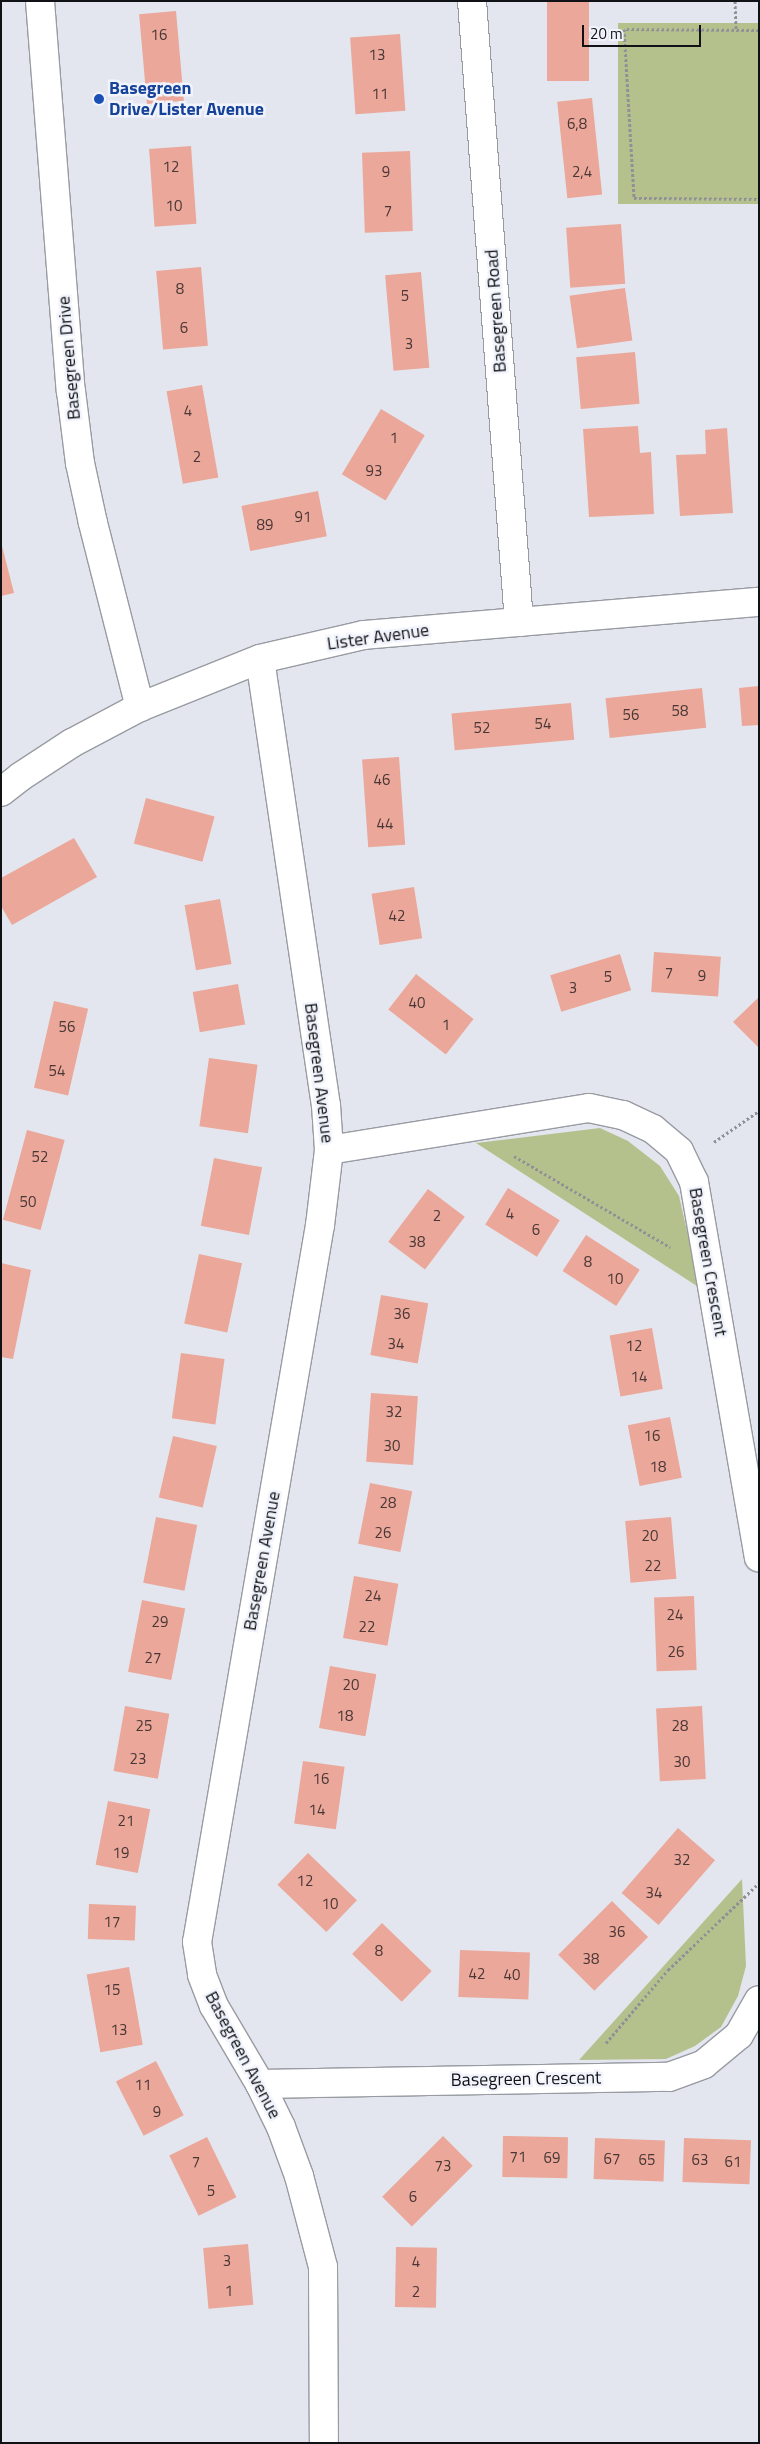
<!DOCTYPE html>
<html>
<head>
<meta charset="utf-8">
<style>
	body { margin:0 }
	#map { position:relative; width:760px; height:2444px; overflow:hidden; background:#e3e6ee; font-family:"Titillium Web",sans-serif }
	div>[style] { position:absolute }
	.green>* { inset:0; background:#b5c18d; transform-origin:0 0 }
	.building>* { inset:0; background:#eba799; transform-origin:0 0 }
	.path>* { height:3px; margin-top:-1.5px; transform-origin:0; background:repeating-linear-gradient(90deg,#8f9197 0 2.5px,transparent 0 5px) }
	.roads { filter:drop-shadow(1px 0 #989ba2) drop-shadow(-1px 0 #989ba2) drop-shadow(0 1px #989ba2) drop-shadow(0 -1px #989ba2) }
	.street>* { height:28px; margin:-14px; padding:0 14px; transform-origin:14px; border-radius:14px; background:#fff }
	.dots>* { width:14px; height:14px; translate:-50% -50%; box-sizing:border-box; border:2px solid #f1f4fc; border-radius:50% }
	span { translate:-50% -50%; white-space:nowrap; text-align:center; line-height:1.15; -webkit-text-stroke:5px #f1f4fc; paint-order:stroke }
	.number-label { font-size:15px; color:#483736 }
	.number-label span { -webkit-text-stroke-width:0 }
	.transit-label { font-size:18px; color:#164399; font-weight:700 }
	.left { translate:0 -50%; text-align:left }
	.street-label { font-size:18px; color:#111215 }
	.frame { position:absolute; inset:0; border:2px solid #111215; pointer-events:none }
	.scale { position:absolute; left:582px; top:25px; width:119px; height:22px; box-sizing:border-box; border:2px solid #111215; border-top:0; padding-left:6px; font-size:15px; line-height:18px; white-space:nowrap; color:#111215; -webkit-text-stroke:4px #f1f4fc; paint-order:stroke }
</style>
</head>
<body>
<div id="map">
	<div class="green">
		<div style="left:759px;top:23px;width:181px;height:141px;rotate:90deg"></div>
		<div style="clip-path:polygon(600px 1128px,628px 1141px,660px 1166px,679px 1196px,700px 1288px,476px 1143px)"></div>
		<div style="clip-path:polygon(742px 1879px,746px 1966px,738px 1996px,721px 2027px,695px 2046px,666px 2059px,579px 2060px)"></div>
	</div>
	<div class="building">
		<div style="left:547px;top:1px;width:42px;height:80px"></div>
		<div style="left:176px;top:11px;width:90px;height:37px;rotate:85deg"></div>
		<div style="left:400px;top:34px;width:77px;height:50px;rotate:86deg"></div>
		<div style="left:592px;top:98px;width:97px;height:35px;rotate:84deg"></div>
		<div style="left:191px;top:146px;width:78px;height:42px;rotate:86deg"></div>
		<div style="left:410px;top:151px;width:80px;height:48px;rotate:88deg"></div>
		<div style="left:621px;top:224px;width:60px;height:55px;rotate:86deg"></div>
		<div style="left:201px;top:267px;width:79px;height:45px;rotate:85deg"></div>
		<div style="left:421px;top:272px;width:96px;height:36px;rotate:85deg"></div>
		<div style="left:625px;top:288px;width:53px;height:56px;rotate:82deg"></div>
		<div style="left:635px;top:352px;width:52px;height:59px;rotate:85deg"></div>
		<div style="left:202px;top:385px;width:94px;height:36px;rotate:80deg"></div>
		<div style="left:381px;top:409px;width:51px;height:76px;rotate:31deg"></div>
		<div style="clip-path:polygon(638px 426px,640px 453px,651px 452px,654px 514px,589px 517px,583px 429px)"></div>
		<div style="clip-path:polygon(727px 428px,733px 513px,680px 516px,676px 455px,706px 454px,705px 430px)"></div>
		<div style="left:318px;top:491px;width:46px;height:78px;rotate:79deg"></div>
		<div style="clip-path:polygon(1px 542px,14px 593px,1px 596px)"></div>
		<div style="clip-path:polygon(759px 686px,759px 725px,742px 726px,739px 688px)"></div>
		<div style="left:702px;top:688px;width:40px;height:97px;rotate:84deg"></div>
		<div style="left:571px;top:703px;width:37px;height:120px;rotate:85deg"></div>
		<div style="left:399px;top:757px;width:88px;height:37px;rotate:86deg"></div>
		<div style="left:146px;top:798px;width:71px;height:47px;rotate:15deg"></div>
		<div style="clip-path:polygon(74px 838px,97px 877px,12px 925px,1px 906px,1px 878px)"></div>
		<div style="left:414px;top:887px;width:52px;height:43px;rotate:81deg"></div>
		<div style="left:220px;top:899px;width:66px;height:36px;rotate:80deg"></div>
		<div style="left:654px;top:952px;width:67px;height:40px;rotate:4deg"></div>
		<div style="left:620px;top:954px;width:38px;height:73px;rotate:73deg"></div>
		<div style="left:416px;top:974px;width:73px;height:45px;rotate:38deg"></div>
		<div style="left:238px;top:984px;width:41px;height:46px;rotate:80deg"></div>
		<div style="clip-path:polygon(759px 997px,759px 1048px,733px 1022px)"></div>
		<div style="left:54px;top:1001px;width:35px;height:89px;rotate:13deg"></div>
		<div style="left:209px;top:1058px;width:49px;height:69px;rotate:8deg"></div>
		<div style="left:27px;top:1130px;width:39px;height:93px;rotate:15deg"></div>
		<div style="left:214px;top:1158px;width:49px;height:69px;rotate:11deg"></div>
		<div style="left:508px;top:1188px;width:61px;height:43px;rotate:32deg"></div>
		<div style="left:428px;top:1189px;width:46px;height:66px;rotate:37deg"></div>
		<div style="left:586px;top:1235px;width:64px;height:43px;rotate:33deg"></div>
		<div style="left:199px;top:1254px;width:44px;height:71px;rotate:12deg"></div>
		<div style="clip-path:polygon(1px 1263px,31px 1270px,13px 1359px,1px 1357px)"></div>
		<div style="left:381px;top:1295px;width:48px;height:61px;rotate:10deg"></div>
		<div style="left:652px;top:1328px;width:62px;height:43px;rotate:80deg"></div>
		<div style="left:181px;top:1353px;width:44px;height:66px;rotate:8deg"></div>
		<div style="left:371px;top:1393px;width:47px;height:69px;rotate:4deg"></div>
		<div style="left:670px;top:1417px;width:62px;height:43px;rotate:79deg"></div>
		<div style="left:173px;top:1436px;width:45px;height:63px;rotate:13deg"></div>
		<div style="left:370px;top:1483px;width:43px;height:62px;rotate:11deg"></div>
		<div style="left:156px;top:1517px;width:42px;height:67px;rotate:11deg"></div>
		<div style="left:671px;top:1517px;width:62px;height:46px;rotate:85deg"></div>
		<div style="left:354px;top:1576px;width:45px;height:63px;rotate:10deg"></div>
		<div style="left:694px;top:1596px;width:74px;height:40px;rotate:88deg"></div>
		<div style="left:142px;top:1600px;width:44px;height:73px;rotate:11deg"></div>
		<div style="left:330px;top:1666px;width:47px;height:63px;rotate:10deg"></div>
		<div style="left:125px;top:1706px;width:45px;height:66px;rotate:10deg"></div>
		<div style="left:702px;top:1706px;width:73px;height:46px;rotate:87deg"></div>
		<div style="left:303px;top:1761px;width:42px;height:63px;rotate:8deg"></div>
		<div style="left:108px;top:1801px;width:43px;height:65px;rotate:11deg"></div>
		<div style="left:678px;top:1828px;width:49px;height:86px;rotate:41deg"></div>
		<div style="left:308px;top:1853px;width:68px;height:44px;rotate:44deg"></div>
		<div style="left:612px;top:1901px;width:51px;height:76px;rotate:45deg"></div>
		<div style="left:89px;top:1904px;width:47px;height:35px;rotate:2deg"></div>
		<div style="left:382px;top:1923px;width:69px;height:43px;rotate:44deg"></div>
		<div style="left:460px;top:1950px;width:70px;height:47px;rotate:2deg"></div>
		<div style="left:129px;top:1967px;width:79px;height:43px;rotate:80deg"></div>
		<div style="left:156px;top:2061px;width:61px;height:45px;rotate:63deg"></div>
		<div style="left:443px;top:2136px;width:42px;height:86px;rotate:45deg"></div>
		<div style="left:503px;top:2136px;width:65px;height:41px;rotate:1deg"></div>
		<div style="left:207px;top:2137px;width:67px;height:42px;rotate:64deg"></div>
		<div style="left:595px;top:2138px;width:70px;height:41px;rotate:2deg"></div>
		<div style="left:684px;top:2138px;width:67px;height:44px;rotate:2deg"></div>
		<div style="left:248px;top:2244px;width:61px;height:45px;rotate:85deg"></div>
		<div style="left:396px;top:2247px;width:41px;height:60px;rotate:1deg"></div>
	</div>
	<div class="path">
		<div style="left:735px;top:1px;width:29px;rotate:88deg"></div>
		<div style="left:759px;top:30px;width:135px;rotate:-179.6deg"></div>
		<div style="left:624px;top:29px;width:169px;rotate:86.6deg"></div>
		<div style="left:634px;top:198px;width:125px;rotate:0.5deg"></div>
		<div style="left:714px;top:1142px;width:55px;rotate:-34.6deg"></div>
		<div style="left:514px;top:1156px;width:181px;rotate:30.3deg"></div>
		<div style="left:606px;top:2043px;width:96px;rotate:-49.7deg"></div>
		<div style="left:668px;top:1970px;width:126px;rotate:-43.7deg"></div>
	</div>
	<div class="roads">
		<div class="street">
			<div style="left:40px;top:1px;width:391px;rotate:85.5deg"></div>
			<div style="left:71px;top:391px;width:73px;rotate:82.9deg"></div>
			<div style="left:80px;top:463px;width:61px;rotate:77.8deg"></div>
			<div style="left:93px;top:523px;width:190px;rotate:75.7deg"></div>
			<div style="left:472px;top:1px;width:623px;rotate:85.67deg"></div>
			<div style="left:260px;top:659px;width:451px;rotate:81.6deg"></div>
			<div style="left:326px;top:1105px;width:45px;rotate:86.2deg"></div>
			<div style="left:329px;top:1150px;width:76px;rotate:96.8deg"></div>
			<div style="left:320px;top:1225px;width:727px;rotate:99.73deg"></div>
			<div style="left:197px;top:1942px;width:33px;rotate:81deg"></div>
			<div style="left:202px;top:1975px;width:33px;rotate:69deg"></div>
			<div style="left:214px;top:2006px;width:91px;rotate:59.5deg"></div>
			<div style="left:260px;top:2084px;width:48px;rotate:64deg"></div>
			<div style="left:281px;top:2127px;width:52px;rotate:69.8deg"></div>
			<div style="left:299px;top:2176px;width:94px;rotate:75.2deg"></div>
			<div style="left:323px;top:2267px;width:176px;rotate:89.7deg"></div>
			<div style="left:1px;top:792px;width:24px;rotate:-38deg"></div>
			<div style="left:20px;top:777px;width:62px;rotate:-33.2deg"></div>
			<div style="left:72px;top:743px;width:77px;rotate:-27.9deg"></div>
			<div style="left:140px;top:707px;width:129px;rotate:-21.8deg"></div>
			<div style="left:260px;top:659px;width:107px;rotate:-13deg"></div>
			<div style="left:364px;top:635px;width:396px;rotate:-4.8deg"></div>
			<div style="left:329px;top:1150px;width:263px;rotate:-9.2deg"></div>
			<div style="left:589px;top:1108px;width:35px;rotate:12deg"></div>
			<div style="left:623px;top:1115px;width:33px;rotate:25deg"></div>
			<div style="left:653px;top:1129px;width:34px;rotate:40deg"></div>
			<div style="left:679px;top:1151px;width:34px;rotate:64deg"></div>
			<div style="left:694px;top:1182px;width:381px;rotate:80.2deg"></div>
			<div style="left:260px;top:2084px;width:409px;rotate:-1deg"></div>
			<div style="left:669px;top:2077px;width:37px;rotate:-20deg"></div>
			<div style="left:704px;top:2064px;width:45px;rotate:-39.6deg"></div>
			<div style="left:739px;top:2035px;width:40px;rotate:-60.3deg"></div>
		</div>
	</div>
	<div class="dots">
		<div style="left:99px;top:99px;background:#1a4fb4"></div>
	</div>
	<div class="number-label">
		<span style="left:159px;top:35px">16</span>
		<span style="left:377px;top:55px">13</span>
		<span style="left:380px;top:94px">11</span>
		<span style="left:577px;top:124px">6,8</span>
		<span style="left:171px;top:167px">12</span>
		<span style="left:386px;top:172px">9</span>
		<span style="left:582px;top:172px">2,4</span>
		<span style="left:174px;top:206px">10</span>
		<span style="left:388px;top:211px">7</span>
		<span style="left:180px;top:289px">8</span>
		<span style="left:405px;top:296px">5</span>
		<span style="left:184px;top:328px">6</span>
		<span style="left:409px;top:344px">3</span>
		<span style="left:188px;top:411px">4</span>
		<span style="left:394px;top:438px">1</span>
		<span style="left:197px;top:457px">2</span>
		<span style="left:374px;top:471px">93</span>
		<span style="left:303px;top:517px">91</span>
		<span style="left:265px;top:525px">89</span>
		<span style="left:680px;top:711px">58</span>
		<span style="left:631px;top:715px">56</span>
		<span style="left:543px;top:724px">54</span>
		<span style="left:482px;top:728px">52</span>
		<span style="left:382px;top:780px">46</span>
		<span style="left:385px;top:824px">44</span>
		<span style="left:397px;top:916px">42</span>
		<span style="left:669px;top:973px">7</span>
		<span style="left:702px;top:976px">9</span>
		<span style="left:608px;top:977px">5</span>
		<span style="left:573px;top:988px">3</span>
		<span style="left:417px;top:1003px">40</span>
		<span style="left:446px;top:1025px">1</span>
		<span style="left:67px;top:1027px">56</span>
		<span style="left:57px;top:1071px">54</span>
		<span style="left:40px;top:1157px">52</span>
		<span style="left:28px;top:1202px">50</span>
		<span style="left:510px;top:1214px">4</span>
		<span style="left:437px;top:1216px">2</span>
		<span style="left:536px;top:1230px">6</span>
		<span style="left:417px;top:1242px">38</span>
		<span style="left:588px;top:1262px">8</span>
		<span style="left:615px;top:1279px">10</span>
		<span style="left:402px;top:1314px">36</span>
		<span style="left:396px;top:1344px">34</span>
		<span style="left:634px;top:1346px">12</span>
		<span style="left:639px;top:1377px">14</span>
		<span style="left:394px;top:1412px">32</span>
		<span style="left:652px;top:1436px">16</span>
		<span style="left:392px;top:1446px">30</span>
		<span style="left:658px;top:1467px">18</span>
		<span style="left:388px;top:1503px">28</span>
		<span style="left:383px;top:1533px">26</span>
		<span style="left:650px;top:1536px">20</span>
		<span style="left:653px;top:1566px">22</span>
		<span style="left:373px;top:1596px">24</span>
		<span style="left:675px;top:1615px">24</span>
		<span style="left:160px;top:1622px">29</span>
		<span style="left:367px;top:1627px">22</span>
		<span style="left:676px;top:1652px">26</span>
		<span style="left:153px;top:1658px">27</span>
		<span style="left:351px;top:1685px">20</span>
		<span style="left:345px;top:1716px">18</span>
		<span style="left:144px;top:1726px">25</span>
		<span style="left:680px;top:1726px">28</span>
		<span style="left:138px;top:1759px">23</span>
		<span style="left:682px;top:1762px">30</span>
		<span style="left:321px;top:1779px">16</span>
		<span style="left:317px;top:1810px">14</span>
		<span style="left:126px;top:1821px">21</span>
		<span style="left:121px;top:1853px">19</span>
		<span style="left:682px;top:1860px">32</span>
		<span style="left:305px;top:1881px">12</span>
		<span style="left:654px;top:1893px">34</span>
		<span style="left:330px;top:1904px">10</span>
		<span style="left:112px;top:1922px">17</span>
		<span style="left:617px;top:1932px">36</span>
		<span style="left:379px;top:1951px">8</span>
		<span style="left:591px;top:1959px">38</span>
		<span style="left:477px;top:1974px">42</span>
		<span style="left:512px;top:1975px">40</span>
		<span style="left:112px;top:1990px">15</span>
		<span style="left:119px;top:2030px">13</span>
		<span style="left:143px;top:2085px">11</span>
		<span style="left:157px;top:2112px">9</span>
		<span style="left:518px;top:2157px">71</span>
		<span style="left:552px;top:2158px">69</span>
		<span style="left:612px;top:2159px">67</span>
		<span style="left:647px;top:2160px">65</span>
		<span style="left:700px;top:2160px">63</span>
		<span style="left:196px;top:2162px">7</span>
		<span style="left:733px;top:2162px">61</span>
		<span style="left:443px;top:2166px">73</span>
		<span style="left:211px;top:2191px">5</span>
		<span style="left:413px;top:2197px">6</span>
		<span style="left:227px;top:2261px">3</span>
		<span style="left:416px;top:2262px">4</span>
		<span style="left:229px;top:2291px">1</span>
		<span style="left:416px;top:2292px">2</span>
	</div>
	<div class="transit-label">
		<span class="left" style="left:109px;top:99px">Basegreen<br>Drive/Lister Avenue</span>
	</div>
	<div class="street-label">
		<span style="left:496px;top:311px;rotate:-94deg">Basegreen Road</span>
		<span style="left:69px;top:358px;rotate:-95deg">Basegreen Drive</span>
		<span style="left:378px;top:637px;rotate:-8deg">Lister Avenue</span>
		<span style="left:319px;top:1073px;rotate:83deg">Basegreen Avenue</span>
		<span style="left:708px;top:1262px;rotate:80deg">Basegreen Crescent</span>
		<span style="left:262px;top:1561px;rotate:-80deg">Basegreen Avenue</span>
		<span style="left:243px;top:2055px;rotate:62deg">Basegreen Avenue</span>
		<span style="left:526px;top:2079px;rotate:-1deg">Basegreen Crescent</span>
	</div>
	<div class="frame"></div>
	<div class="scale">20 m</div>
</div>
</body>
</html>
